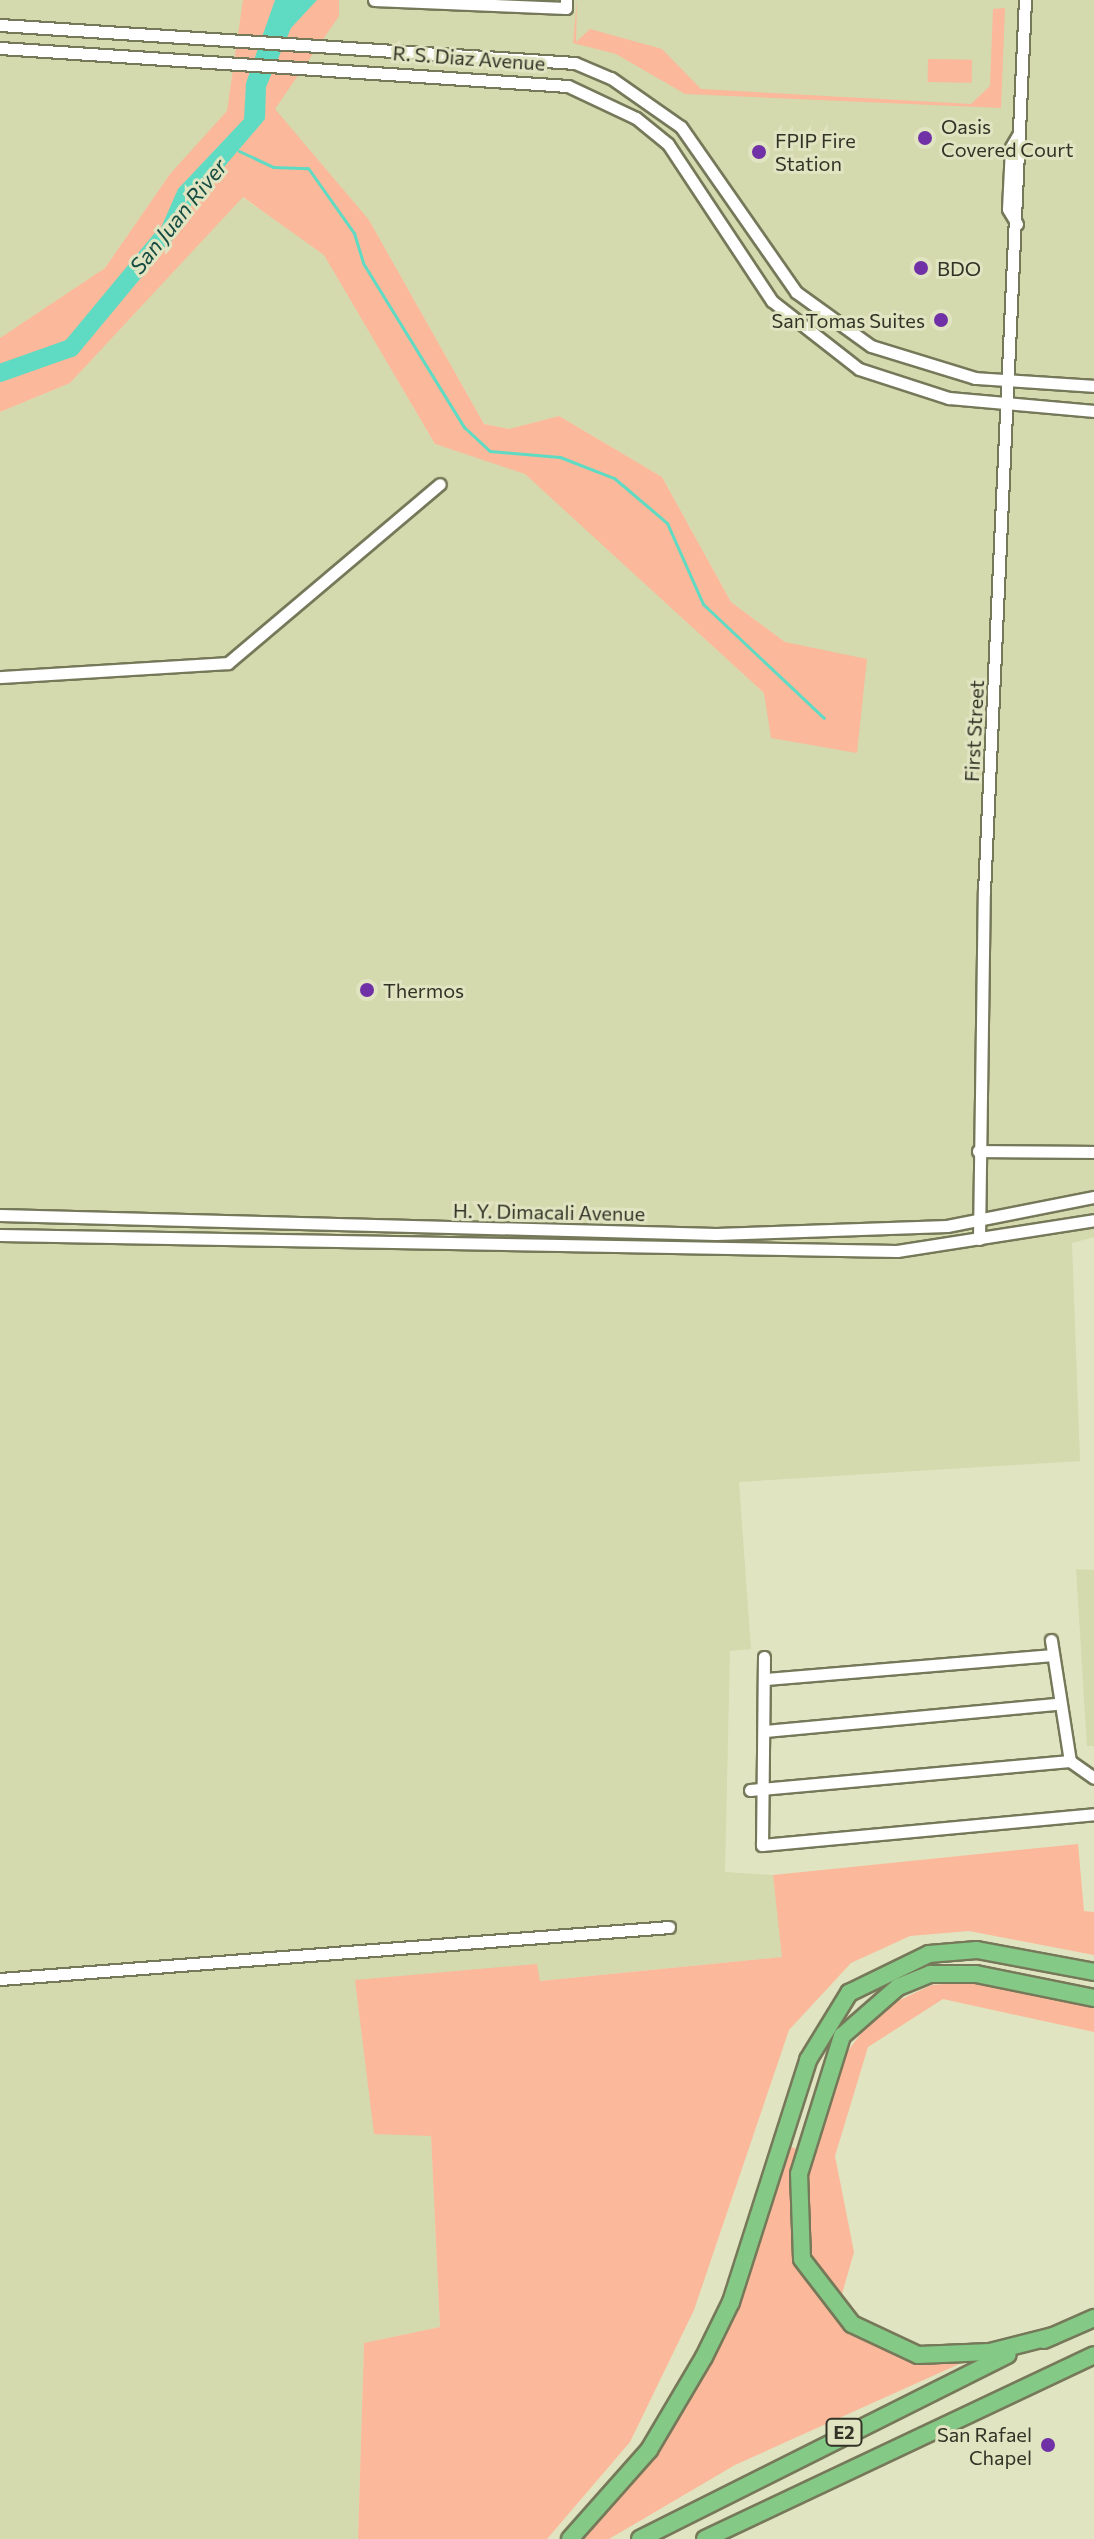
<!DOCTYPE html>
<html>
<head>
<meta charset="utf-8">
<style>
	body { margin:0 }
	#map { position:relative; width:1094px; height:2539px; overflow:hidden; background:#e1e4c1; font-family:Commissioner,sans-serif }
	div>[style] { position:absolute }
	.built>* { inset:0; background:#d5d9ae }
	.green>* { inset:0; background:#fbb89a; transform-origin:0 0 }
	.water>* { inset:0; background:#60dbc3 }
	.stream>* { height:3px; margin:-1.5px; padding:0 1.5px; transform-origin:1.5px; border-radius:1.5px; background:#60dbc3 }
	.river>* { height:18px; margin:-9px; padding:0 9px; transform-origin:9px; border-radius:9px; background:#60dbc3 }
	.roads { filter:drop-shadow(2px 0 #767959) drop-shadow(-2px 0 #767959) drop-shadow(0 2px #767959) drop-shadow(0 -2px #767959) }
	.minor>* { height:11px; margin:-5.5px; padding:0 5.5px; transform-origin:5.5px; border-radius:5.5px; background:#fff }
	.highway>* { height:16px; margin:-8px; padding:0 8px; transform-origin:8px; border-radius:8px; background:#85c987 }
	.dots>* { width:22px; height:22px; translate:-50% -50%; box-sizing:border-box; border:4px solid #e1e4c1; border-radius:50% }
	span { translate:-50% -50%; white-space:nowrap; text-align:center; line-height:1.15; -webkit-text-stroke:6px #e1e4c1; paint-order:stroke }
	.shield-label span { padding:2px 6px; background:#e1e4c1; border:2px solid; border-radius:6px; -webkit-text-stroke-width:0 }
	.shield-label { font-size:18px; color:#323326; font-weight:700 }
	.street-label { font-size:20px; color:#323326 }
	.poi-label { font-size:20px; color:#323326 }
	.left { translate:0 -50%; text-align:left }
	.right { translate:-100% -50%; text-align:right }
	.water-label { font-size:22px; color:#164c42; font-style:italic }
</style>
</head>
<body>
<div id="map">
	<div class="built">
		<div style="clip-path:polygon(0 0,1094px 0,1094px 1237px,1072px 1243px,1080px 1461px,739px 1482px,751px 1649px,730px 1651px,725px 1872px,773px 1875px,783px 1957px,539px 1981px,536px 1964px,431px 2135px,440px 2327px,364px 2343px,358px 2539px,0 2539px,0 412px,70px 383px,242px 197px,324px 254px,435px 444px,525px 473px,764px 693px,785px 642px,731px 602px,662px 477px,559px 416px,509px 429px,484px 424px,369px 220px,170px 174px,105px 268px,0 338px)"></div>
		<div style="clip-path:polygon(1076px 1569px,1094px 1570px,1094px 1746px,1087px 1746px)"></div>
	</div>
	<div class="green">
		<div style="clip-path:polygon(243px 0,339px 0,339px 16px,275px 109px,369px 220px,484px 424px,509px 429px,559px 416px,662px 477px,731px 602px,785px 642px,867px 659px,857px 753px,771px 738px,764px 693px,525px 474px,435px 444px,324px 255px,243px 197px,70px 383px,0 412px,0 338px,105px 268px,170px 174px,227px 111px)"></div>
		<div style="clip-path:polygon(577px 0,576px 42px,590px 29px,662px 49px,701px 89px,971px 104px,990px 86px,993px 9px,1005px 8px,1001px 108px,685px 94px,616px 54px,573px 43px)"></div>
		<div style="left:928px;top:59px;width:44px;height:23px;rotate:1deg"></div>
		<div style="clip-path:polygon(1078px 1844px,1084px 1911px,1094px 1912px,1094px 1955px,969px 1931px,910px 1936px,851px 1963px,789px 2030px,694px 2310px,630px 2442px,547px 2539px,358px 2539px,364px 2343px,440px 2327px,431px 2136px,374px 2134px,355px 1980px,537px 1964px,540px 1981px,782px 1957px,773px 1875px)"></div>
		<div style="clip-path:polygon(967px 1982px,1094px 2007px,1094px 2032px,943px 1999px,868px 2047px,835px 2156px,854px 2252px,840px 2301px,806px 2248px,799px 2197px,840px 2062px,878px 2010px,932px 1985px)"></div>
		<div style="clip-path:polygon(787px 2146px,798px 2149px,791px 2235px,833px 2315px,871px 2343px,912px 2358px,968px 2360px,735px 2465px,609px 2539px,578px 2539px,685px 2410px,712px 2357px)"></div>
	</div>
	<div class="water">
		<div style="clip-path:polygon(275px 0,317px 0,291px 28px,266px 87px,265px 119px,149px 255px,178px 189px,244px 119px,246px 83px)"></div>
	</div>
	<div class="stream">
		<div style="left:239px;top:151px;width:38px;rotate:25deg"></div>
		<div style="left:273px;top:167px;width:35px;rotate:2deg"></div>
		<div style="left:308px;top:168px;width:80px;rotate:54.7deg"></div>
		<div style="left:354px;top:233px;width:31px;rotate:73deg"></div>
		<div style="left:363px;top:263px;width:193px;rotate:58.4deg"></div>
		<div style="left:464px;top:427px;width:35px;rotate:43deg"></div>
		<div style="left:490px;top:451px;width:70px;rotate:4.9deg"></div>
		<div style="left:560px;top:457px;width:58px;rotate:21.3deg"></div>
		<div style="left:614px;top:478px;width:70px;rotate:40.3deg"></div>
		<div style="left:667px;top:523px;width:89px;rotate:66deg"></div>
		<div style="left:703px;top:604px;width:166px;rotate:43.3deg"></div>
	</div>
	<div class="river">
		<div style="left:0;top:373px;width:75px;rotate:-19.4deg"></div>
		<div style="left:71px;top:348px;width:146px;rotate:-50.3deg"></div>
	</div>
	<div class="roads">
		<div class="minor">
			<div style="left:374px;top:0;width:192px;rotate:2.4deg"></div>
			<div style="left:566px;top:8px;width:8px;rotate:-90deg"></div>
			<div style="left:0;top:25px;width:576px;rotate:3.78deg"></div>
			<div style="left:575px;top:63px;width:39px;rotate:23deg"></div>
			<div style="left:611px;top:78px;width:85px;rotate:35deg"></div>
			<div style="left:681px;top:127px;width:201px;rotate:55.1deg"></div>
			<div style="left:796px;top:292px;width:92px;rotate:35.8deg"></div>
			<div style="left:871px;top:346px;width:109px;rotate:17.1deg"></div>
			<div style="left:975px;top:378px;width:119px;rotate:3.8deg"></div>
			<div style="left:0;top:48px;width:569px;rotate:3.83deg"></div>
			<div style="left:568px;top:86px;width:75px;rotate:25.2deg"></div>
			<div style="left:636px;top:118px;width:41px;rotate:39.1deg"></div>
			<div style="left:668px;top:144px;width:188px;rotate:56.5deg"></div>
			<div style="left:772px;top:301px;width:110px;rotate:38deg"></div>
			<div style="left:859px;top:369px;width:95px;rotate:17.9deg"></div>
			<div style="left:949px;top:398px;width:146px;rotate:5.1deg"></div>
			<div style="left:1017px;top:224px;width:17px;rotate:-121deg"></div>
			<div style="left:1008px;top:209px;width:62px;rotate:-87.2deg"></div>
			<div style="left:1011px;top:147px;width:16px;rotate:-60deg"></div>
			<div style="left:0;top:677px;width:228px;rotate:-3.5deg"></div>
			<div style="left:228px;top:663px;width:277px;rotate:-40.2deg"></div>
			<div style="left:978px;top:1151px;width:116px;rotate:0.5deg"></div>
			<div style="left:0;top:1215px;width:716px;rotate:1.52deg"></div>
			<div style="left:716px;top:1234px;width:231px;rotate:-2deg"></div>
			<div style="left:947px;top:1226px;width:150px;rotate:-11.2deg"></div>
			<div style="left:0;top:1235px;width:897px;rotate:1.02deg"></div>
			<div style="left:897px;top:1251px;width:199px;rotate:-8.9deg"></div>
			<div style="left:979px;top:1239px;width:347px;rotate:-89.2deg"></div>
			<div style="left:984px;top:892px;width:893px;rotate:-87.37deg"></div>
			<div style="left:1051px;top:1640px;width:122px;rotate:81.1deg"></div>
			<div style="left:764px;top:1657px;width:188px;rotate:90.6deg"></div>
			<div style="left:762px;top:1845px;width:333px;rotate:-5.3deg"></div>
			<div style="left:766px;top:1679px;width:288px;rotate:-4.8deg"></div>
			<div style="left:765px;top:1731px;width:294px;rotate:-5.3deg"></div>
			<div style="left:750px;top:1790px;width:321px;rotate:-5.2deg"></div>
			<div style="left:1070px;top:1761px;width:29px;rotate:35deg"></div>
			<div style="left:0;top:1979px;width:671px;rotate:-4.44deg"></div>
		</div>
		<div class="highway">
			<div style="left:1053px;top:2336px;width:65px;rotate:165.7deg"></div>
			<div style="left:990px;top:2352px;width:72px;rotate:177.6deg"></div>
			<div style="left:918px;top:2355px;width:73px;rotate:-154.8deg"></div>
			<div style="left:852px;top:2324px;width:82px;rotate:-127.6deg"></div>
			<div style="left:802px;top:2259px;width:85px;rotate:-92deg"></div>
			<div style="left:799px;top:2174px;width:145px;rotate:-72.7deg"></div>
			<div style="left:842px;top:2036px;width:74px;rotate:-41.2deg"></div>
			<div style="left:898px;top:1987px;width:35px;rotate:-22deg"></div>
			<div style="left:930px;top:1974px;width:46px"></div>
			<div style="left:976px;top:1974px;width:120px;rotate:11.5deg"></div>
			<div style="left:1044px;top:2340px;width:55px;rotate:-23.7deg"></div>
			<div style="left:570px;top:2539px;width:119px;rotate:-48.4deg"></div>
			<div style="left:649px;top:2450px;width:108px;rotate:-59.4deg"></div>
			<div style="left:704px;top:2357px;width:61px;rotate:-63.9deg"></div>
			<div style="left:731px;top:2302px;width:254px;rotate:-72.3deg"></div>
			<div style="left:808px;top:2060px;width:79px;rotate:-58.5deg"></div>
			<div style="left:849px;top:1993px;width:89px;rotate:-26deg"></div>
			<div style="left:929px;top:1954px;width:48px;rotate:-4.8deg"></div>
			<div style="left:977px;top:1950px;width:119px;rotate:10.6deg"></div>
			<div style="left:640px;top:2539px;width:411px;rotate:-26.6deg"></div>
			<div style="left:705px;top:2539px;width:430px;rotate:-25.3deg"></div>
		</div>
	</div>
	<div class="dots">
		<div style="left:925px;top:138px;background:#7131a6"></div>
		<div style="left:759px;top:152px;background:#7131a6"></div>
		<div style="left:921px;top:268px;background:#7131a6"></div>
		<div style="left:941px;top:320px;background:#7131a6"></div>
		<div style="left:367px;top:990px;background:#7131a6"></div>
		<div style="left:1048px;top:2445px;background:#7131a6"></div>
	</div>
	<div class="shield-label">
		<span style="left:844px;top:2432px">E2</span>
	</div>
	<div class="street-label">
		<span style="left:469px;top:58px;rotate:4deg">R. S. Diaz Avenue</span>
		<span style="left:974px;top:731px;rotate:-87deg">First Street</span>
		<span style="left:549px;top:1212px;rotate:1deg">H. Y. Dimacali Avenue</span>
	</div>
	<div class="poi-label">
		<span class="left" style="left:941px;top:138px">Oasis<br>Covered Court</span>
		<span class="left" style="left:775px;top:152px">FPIP Fire<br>Station</span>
		<span class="left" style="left:937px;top:268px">BDO</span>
		<span class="right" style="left:925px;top:320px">SanTomas Suites</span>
		<span class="left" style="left:383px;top:990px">Thermos</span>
		<span class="right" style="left:1032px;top:2446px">San Rafael<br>Chapel</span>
	</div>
	<div class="water-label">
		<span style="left:178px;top:216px;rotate:-51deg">San Juan River</span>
	</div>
</div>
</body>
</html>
